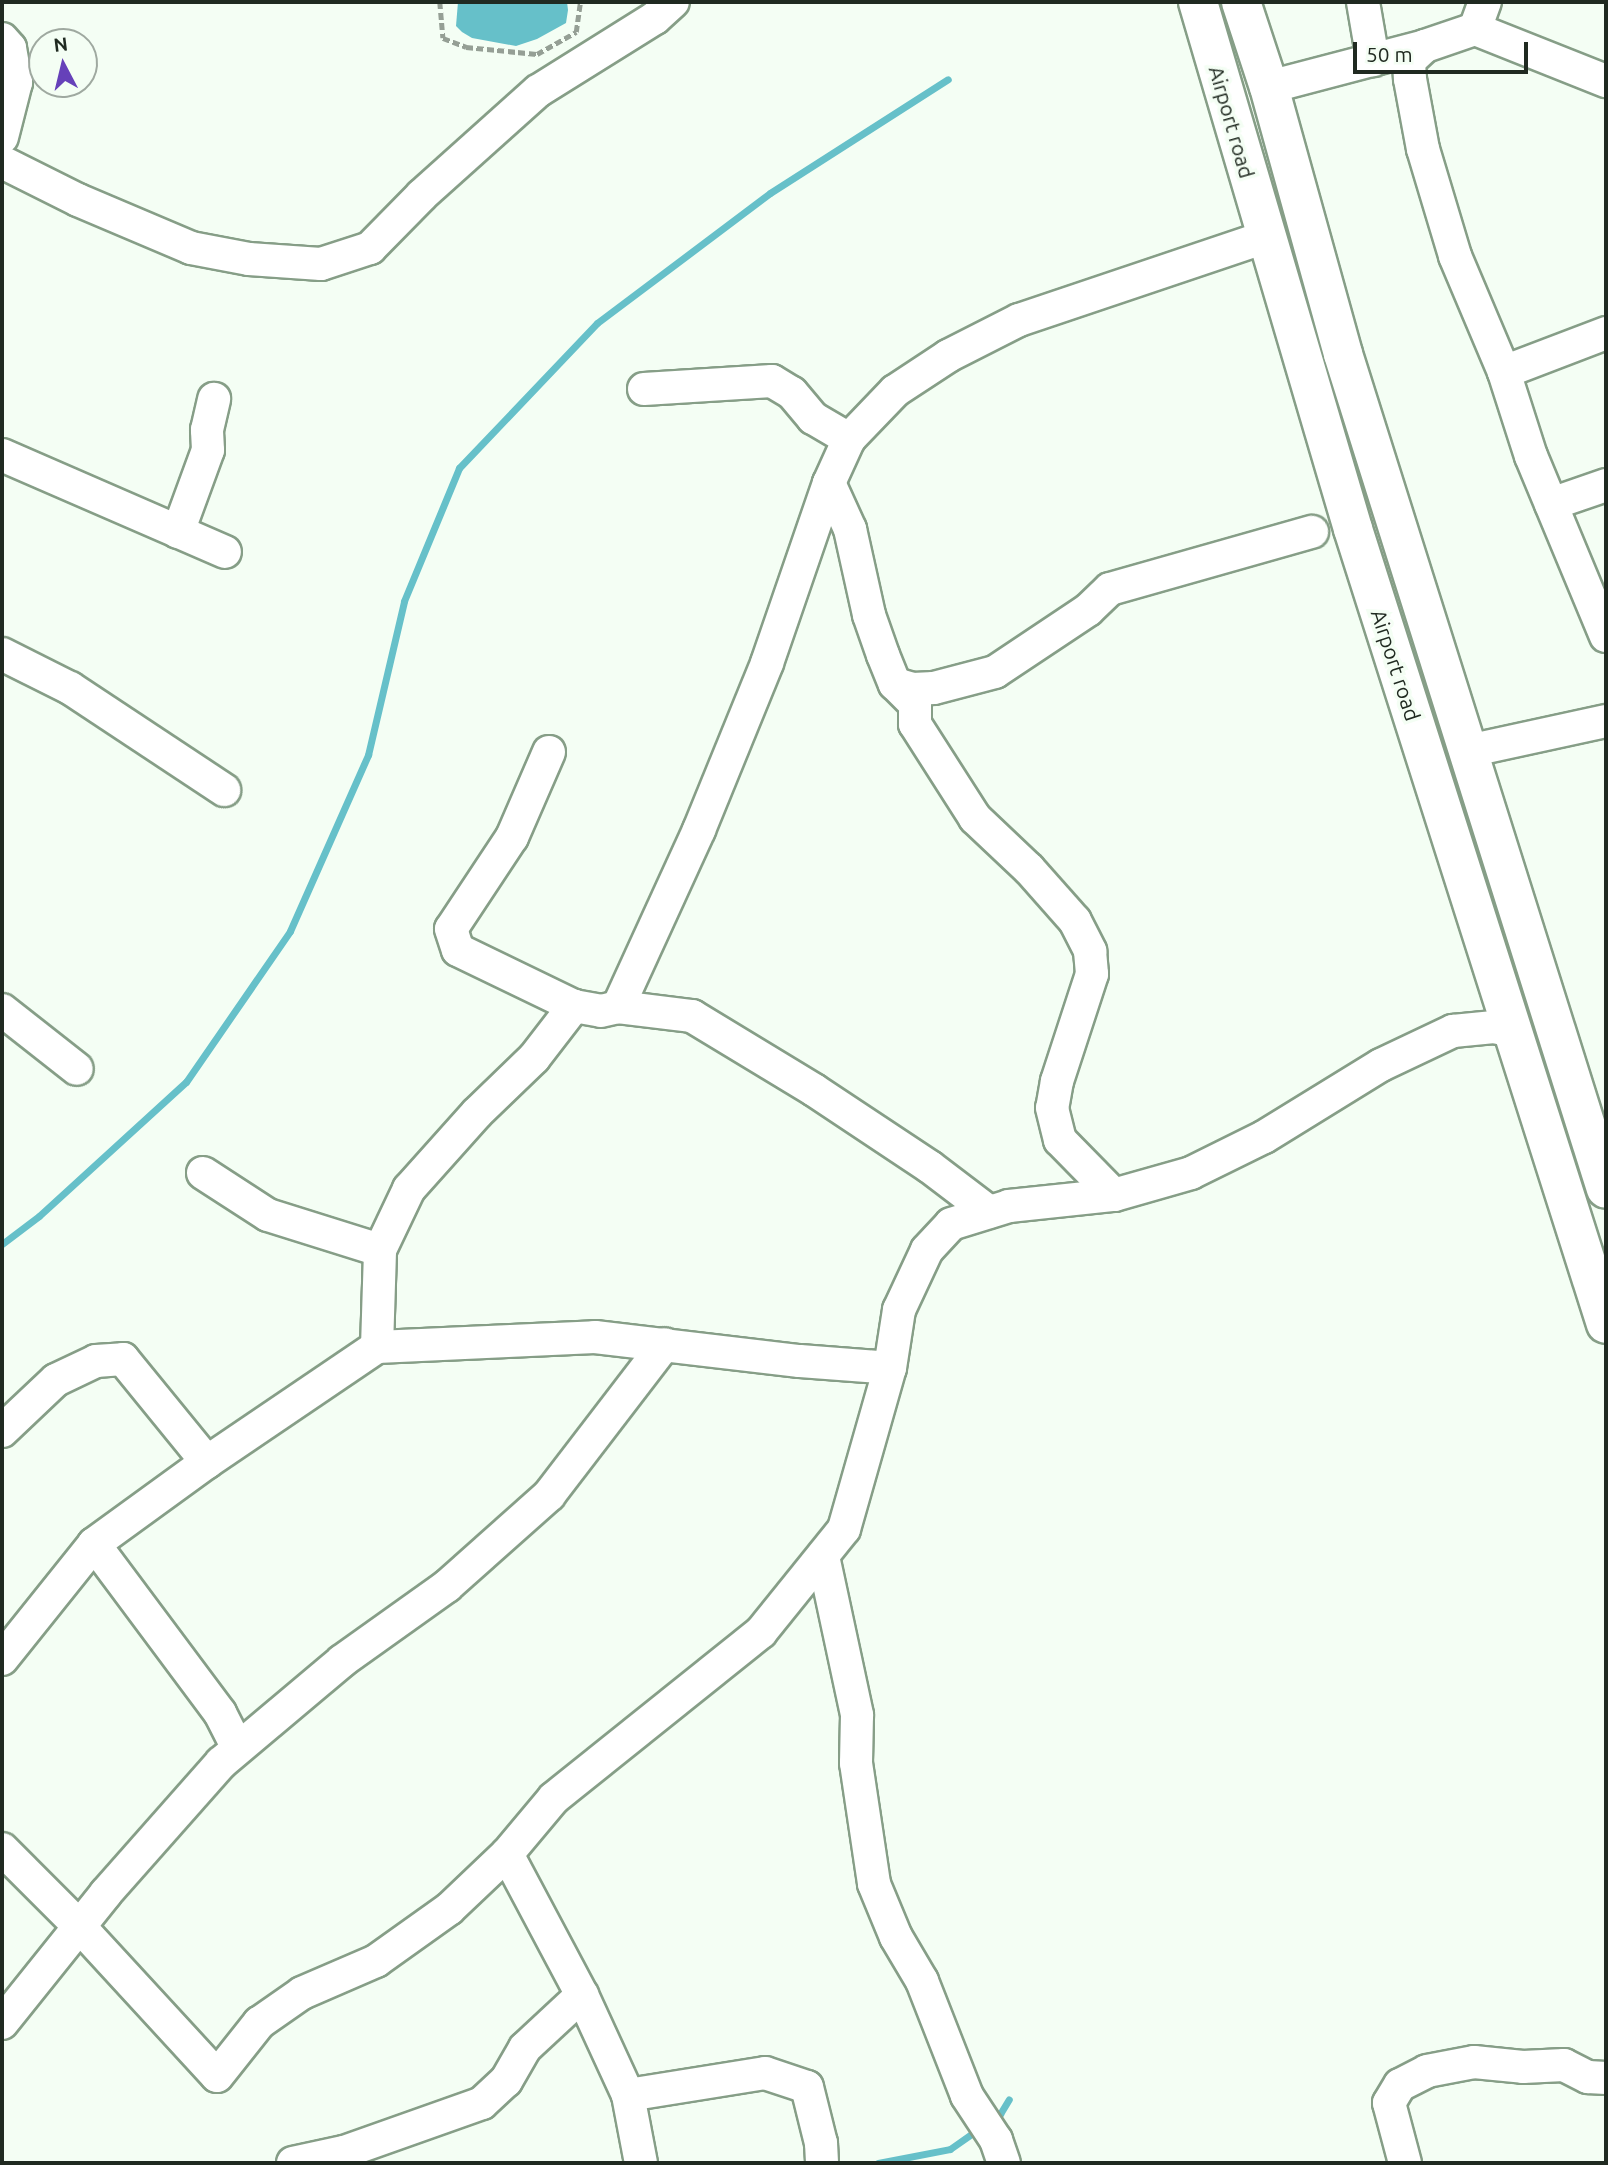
<!DOCTYPE html>
<html>
<head>
<meta charset="utf-8">
<style>
	body { margin:0 }
	#map { position:relative; width:1608px; height:2165px; overflow:hidden; background:#f4fef4; font-family:Ubuntu,sans-serif }
	div>[style] { position:absolute }
	.water>* { inset:0; background:#66c0c9 }
	.stream>* { height:7px; margin:-3.5px; padding:0 3.5px; transform-origin:3.5px; border-radius:3.5px; background:#66c0c9 }
	.path>* { height:4.5px; margin-top:-2.25px; transform-origin:0; background:repeating-linear-gradient(90deg,#959f95 0 7px,transparent 0 10.5px) }
	.roads { filter:drop-shadow(2px 0 #869e87) drop-shadow(-2px 0 #869e87) drop-shadow(0 2px #869e87) drop-shadow(0 -2px #869e87) }
	.minor>* { height:32px; margin:-16px; padding:0 16px; transform-origin:16px; border-radius:16px; background:#fff }
	.major>* { height:38px; margin:-19px; padding:0 19px; transform-origin:19px; border-radius:19px; background:#fff }
	span { translate:-50% -50%; white-space:nowrap; text-align:center; line-height:1.15; -webkit-text-stroke:7px #f4fef4; paint-order:stroke }
	.street-label { font-size:21px; color:#202a21 }
	.frame { position:absolute; inset:0; border:4px solid #202a21; pointer-events:none }
	.north { position:absolute; left:28px; top:28px; width:70px; height:70px; box-sizing:border-box; background:#f4fef4; border:2px solid #9fa9a0; border-radius:50%; rotate:353deg; font-size:19px; font-weight:700; line-height:28px; text-align:center; color:#202a21 }
	.north::after { content:''; display:block; margin:auto; width:24px; height:32px; background:#6641b9; clip-path:polygon(50% 0,100% 100%,50% 72%,0 100%) }
	.scale { position:absolute; left:1353px; top:42px; width:175px; height:32px; box-sizing:border-box; border:4px solid #202a21; border-top:0; padding-left:9px; font-size:21px; line-height:24px; white-space:nowrap; color:#202a21; -webkit-text-stroke:5px #f4fef4; paint-order:stroke }
</style>
</head>
<body>
<div id="map">
	<div class="water">
		<div style="clip-path:polygon(458px 2px,567px 2px,568px 10px,566px 23px,537px 39px,516px 46px,472px 38px,462px 32px,456px 26px)"></div>
	</div>
	<div class="stream">
		<div style="left:2px;top:1244px;width:46px;rotate:-37.1deg"></div>
		<div style="left:39px;top:1216px;width:199px;rotate:-42.4deg"></div>
		<div style="left:186px;top:1082px;width:183px;rotate:-55.4deg"></div>
		<div style="left:290px;top:931px;width:193px;rotate:-66.1deg"></div>
		<div style="left:368px;top:755px;width:158px;rotate:-76.8deg"></div>
		<div style="left:404px;top:601px;width:144px;rotate:-67.5deg"></div>
		<div style="left:459px;top:468px;width:200px;rotate:-46.4deg"></div>
		<div style="left:597px;top:323px;width:216px;rotate:-36.9deg"></div>
		<div style="left:770px;top:193px;width:211px;rotate:-32.6deg"></div>
		<div style="left:991px;top:2120px;width:11px;rotate:-34deg"></div>
		<div style="left:1000px;top:2114px;width:17px;rotate:-59deg"></div>
		<div style="left:878px;top:2163px;width:73px;rotate:-11deg"></div>
		<div style="left:950px;top:2149px;width:35px;rotate:-35deg"></div>
	</div>
	<div class="path">
		<div style="left:440px;top:2px;width:36px;rotate:85deg"></div>
		<div style="left:443px;top:38px;width:25px;rotate:21deg"></div>
		<div style="left:466px;top:47px;width:71px;rotate:5.6deg"></div>
		<div style="left:537px;top:54px;width:45px;rotate:-29.4deg"></div>
		<div style="left:576px;top:32px;width:30px;rotate:-82deg"></div>
	</div>
	<div class="roads">
		<div class="minor">
			<div style="left:1363px;top:2px;width:59px;rotate:80.2deg"></div>
			<div style="left:1475px;top:29px;width:141px;rotate:21.7deg"></div>
			<div style="left:2px;top:39px;width:12px;rotate:48deg"></div>
			<div style="left:10px;top:48px;width:35px;rotate:80deg"></div>
			<div style="left:16px;top:82px;width:57px;rotate:104.3deg"></div>
			<div style="left:1425px;top:46px;width:22px;rotate:137deg"></div>
			<div style="left:1409px;top:61px;width:18px;rotate:87deg"></div>
			<div style="left:1410px;top:79px;width:71px;rotate:79.5deg"></div>
			<div style="left:1423px;top:149px;width:112px;rotate:73.3deg"></div>
			<div style="left:1455px;top:256px;width:126px;rotate:67.1deg"></div>
			<div style="left:1504px;top:372px;width:88px;rotate:72.2deg"></div>
			<div style="left:1531px;top:456px;width:195px;rotate:67.4deg"></div>
			<div style="left:1269px;top:87px;width:161px;rotate:-14.7deg"></div>
			<div style="left:1425px;top:46px;width:53px;rotate:-18.8deg"></div>
			<div style="left:1475px;top:29px;width:29px;rotate:-70deg"></div>
			<div style="left:2px;top:162px;width:85px;rotate:26.6deg"></div>
			<div style="left:78px;top:200px;width:123px;rotate:23deg"></div>
			<div style="left:191px;top:248px;width:59px;rotate:10.7deg"></div>
			<div style="left:249px;top:259px;width:72px;rotate:4deg"></div>
			<div style="left:321px;top:264px;width:52px;rotate:-18.1deg"></div>
			<div style="left:370px;top:248px;width:74px;rotate:-45.5deg"></div>
			<div style="left:422px;top:195px;width:156px;rotate:-41.9deg"></div>
			<div style="left:538px;top:91px;width:138px;rotate:-32deg"></div>
			<div style="left:655px;top:18px;width:24px;rotate:-42deg"></div>
			<div style="left:1504px;top:372px;width:109px;rotate:-20.9deg"></div>
			<div style="left:644px;top:389px;width:128px;rotate:-3.6deg"></div>
			<div style="left:772px;top:381px;width:23px;rotate:31deg"></div>
			<div style="left:792px;top:393px;width:33px;rotate:50deg"></div>
			<div style="left:813px;top:418px;width:42px;rotate:30.3deg"></div>
			<div style="left:2px;top:455px;width:243px;rotate:23.5deg"></div>
			<div style="left:829px;top:483px;width:51px;rotate:65.5deg"></div>
			<div style="left:850px;top:529px;width:88px;rotate:77.5deg"></div>
			<div style="left:869px;top:615px;width:42px;rotate:70.7deg"></div>
			<div style="left:883px;top:655px;width:31px;rotate:68deg"></div>
			<div style="left:895px;top:684px;width:28px;rotate:45deg"></div>
			<div style="left:915px;top:704px;width:20px;rotate:90deg"></div>
			<div style="left:915px;top:724px;width:112px;rotate:57.4deg"></div>
			<div style="left:975px;top:818px;width:74px;rotate:43.4deg"></div>
			<div style="left:1029px;top:869px;width:69px;rotate:48.5deg"></div>
			<div style="left:1075px;top:921px;width:34px;rotate:63deg"></div>
			<div style="left:1090px;top:951px;width:23px;rotate:85deg"></div>
			<div style="left:1092px;top:974px;width:113px;rotate:108.1deg"></div>
			<div style="left:1057px;top:1081px;width:27px;rotate:100deg"></div>
			<div style="left:1052px;top:1108px;width:33px;rotate:76deg"></div>
			<div style="left:1060px;top:1140px;width:77px;rotate:45.5deg"></div>
			<div style="left:1551px;top:504px;width:58px;rotate:-19.1deg"></div>
			<div style="left:178px;top:532px;width:87px;rotate:-69.9deg"></div>
			<div style="left:208px;top:450px;width:20px;rotate:-93deg"></div>
			<div style="left:207px;top:430px;width:32px;rotate:-77deg"></div>
			<div style="left:2px;top:654px;width:76px;rotate:26.6deg"></div>
			<div style="left:70px;top:688px;width:185px;rotate:33.5deg"></div>
			<div style="left:895px;top:684px;width:19px;rotate:16deg"></div>
			<div style="left:913px;top:689px;width:21px;rotate:-3deg"></div>
			<div style="left:934px;top:688px;width:63px;rotate:-14.7deg"></div>
			<div style="left:995px;top:672px;width:112px;rotate:-33.7deg"></div>
			<div style="left:1088px;top:610px;width:30px;rotate:-44deg"></div>
			<div style="left:1110px;top:589px;width:210px;rotate:-15.8deg"></div>
			<div style="left:1468px;top:751px;width:141px;rotate:-12.3deg"></div>
			<div style="left:549px;top:752px;width:93px;rotate:113.5deg"></div>
			<div style="left:512px;top:837px;width:110px;rotate:123.5deg"></div>
			<div style="left:451px;top:929px;width:22px;rotate:72deg"></div>
			<div style="left:458px;top:950px;width:129px;rotate:25.8deg"></div>
			<div style="left:618px;top:1007px;width:195px;rotate:-65.4deg"></div>
			<div style="left:699px;top:830px;width:180px;rotate:-67.8deg"></div>
			<div style="left:767px;top:663px;width:190px;rotate:-71deg"></div>
			<div style="left:829px;top:483px;width:48px;rotate:-65.6deg"></div>
			<div style="left:849px;top:439px;width:66px;rotate:-46.2deg"></div>
			<div style="left:895px;top:391px;width:64px;rotate:-33.4deg"></div>
			<div style="left:948px;top:356px;width:80px;rotate:-26.9deg"></div>
			<div style="left:1019px;top:320px;width:261px;rotate:-18.6deg"></div>
			<div style="left:2px;top:1010px;width:95px;rotate:38.2deg"></div>
			<div style="left:203px;top:1173px;width:77px;rotate:32.9deg"></div>
			<div style="left:268px;top:1215px;width:117px;rotate:17.4deg"></div>
			<div style="left:377px;top:1347px;width:218px;rotate:-2.6deg"></div>
			<div style="left:595px;top:1337px;width:206px;rotate:6.7deg"></div>
			<div style="left:800px;top:1361px;width:90px;rotate:4.4deg"></div>
			<div style="left:2px;top:1431px;width:74px;rotate:-43.4deg"></div>
			<div style="left:56px;top:1380px;width:44px;rotate:-25.4deg"></div>
			<div style="left:96px;top:1361px;width:27px;rotate:-4deg"></div>
			<div style="left:123px;top:1359px;width:133px;rotate:50.8deg"></div>
			<div style="left:94px;top:1544px;width:211px;rotate:53.3deg"></div>
			<div style="left:220px;top:1713px;width:39px;rotate:63deg"></div>
			<div style="left:823px;top:1556px;width:163px;rotate:77.9deg"></div>
			<div style="left:857px;top:1715px;width:48px;rotate:91.2deg"></div>
			<div style="left:856px;top:1763px;width:122px;rotate:81.5deg"></div>
			<div style="left:874px;top:1884px;width:57px;rotate:67.5deg"></div>
			<div style="left:896px;top:1937px;width:51px;rotate:59.4deg"></div>
			<div style="left:922px;top:1981px;width:123px;rotate:68.6deg"></div>
			<div style="left:967px;top:2096px;width:53px;rotate:56.6deg"></div>
			<div style="left:996px;top:2140px;width:24px;rotate:71deg"></div>
			<div style="left:2px;top:1659px;width:147px;rotate:-51.3deg"></div>
			<div style="left:94px;top:1544px;width:140px;rotate:-36deg"></div>
			<div style="left:207px;top:1462px;width:205px;rotate:-34.1deg"></div>
			<div style="left:377px;top:1347px;width:97px;rotate:-88.2deg"></div>
			<div style="left:380px;top:1250px;width:68px;rotate:-64.6deg"></div>
			<div style="left:409px;top:1189px;width:102px;rotate:-48.2deg"></div>
			<div style="left:477px;top:1113px;width:79px;rotate:-44deg"></div>
			<div style="left:534px;top:1058px;width:66px;rotate:-52.4deg"></div>
			<div style="left:574px;top:1006px;width:27px;rotate:10deg"></div>
			<div style="left:601px;top:1011px;width:17px;rotate:-13deg"></div>
			<div style="left:618px;top:1007px;width:75px;rotate:6.9deg"></div>
			<div style="left:692px;top:1016px;width:143px;rotate:31.2deg"></div>
			<div style="left:814px;top:1090px;width:139px;rotate:33.6deg"></div>
			<div style="left:930px;top:1167px;width:74px;rotate:37.3deg"></div>
			<div style="left:2px;top:1849px;width:110px;rotate:45deg"></div>
			<div style="left:80px;top:1927px;width:202px;rotate:47.4deg"></div>
			<div style="left:217px;top:2076px;width:68px;rotate:-51.6deg"></div>
			<div style="left:259px;top:2023px;width:52px;rotate:-34.9deg"></div>
			<div style="left:302px;top:1993px;width:81px;rotate:-23.4deg"></div>
			<div style="left:376px;top:1961px;width:90px;rotate:-35.5deg"></div>
			<div style="left:449px;top:1909px;width:80px;rotate:-43.5deg"></div>
			<div style="left:507px;top:1854px;width:73px;rotate:-50deg"></div>
			<div style="left:554px;top:1798px;width:265px;rotate:-38.7deg"></div>
			<div style="left:761px;top:1632px;width:132px;rotate:-51.1deg"></div>
			<div style="left:844px;top:1529px;width:167px;rotate:-74.1deg"></div>
			<div style="left:890px;top:1368px;width:59px;rotate:-81.2deg"></div>
			<div style="left:899px;top:1310px;width:66px;rotate:-65deg"></div>
			<div style="left:927px;top:1250px;width:35px;rotate:-47deg"></div>
			<div style="left:951px;top:1224px;width:61px;rotate:-17.2deg"></div>
			<div style="left:1009px;top:1206px;width:106px;rotate:-6deg"></div>
			<div style="left:1114px;top:1195px;width:80px;rotate:-15.9deg"></div>
			<div style="left:1191px;top:1173px;width:81px;rotate:-26.3deg"></div>
			<div style="left:1264px;top:1137px;width:137px;rotate:-31.6deg"></div>
			<div style="left:1381px;top:1065px;width:80px;rotate:-25.3deg"></div>
			<div style="left:1453px;top:1031px;width:41px;rotate:-5.6deg"></div>
			<div style="left:1494px;top:1027px;width:18px;rotate:13deg"></div>
			<div style="left:507px;top:1854px;width:160px;rotate:62deg"></div>
			<div style="left:582px;top:1995px;width:110px;rotate:65.3deg"></div>
			<div style="left:628px;top:2095px;width:69px;rotate:79.2deg"></div>
			<div style="left:2px;top:2023px;width:166px;rotate:-51.3deg"></div>
			<div style="left:106px;top:1893px;width:174px;rotate:-48.5deg"></div>
			<div style="left:221px;top:1763px;width:158px;rotate:-40.1deg"></div>
			<div style="left:342px;top:1661px;width:129px;rotate:-35.5deg"></div>
			<div style="left:447px;top:1586px;width:137px;rotate:-41.7deg"></div>
			<div style="left:549px;top:1495px;width:190px;rotate:-52.5deg"></div>
			<div style="left:628px;top:2095px;width:139px;rotate:-9.1deg"></div>
			<div style="left:765px;top:2073px;width:44px;rotate:18.4deg"></div>
			<div style="left:807px;top:2087px;width:58px;rotate:76deg"></div>
			<div style="left:821px;top:2143px;width:20px;rotate:87deg"></div>
			<div style="left:293px;top:2163px;width:52px;rotate:-12.2deg"></div>
			<div style="left:344px;top:2152px;width:146px;rotate:-19.5deg"></div>
			<div style="left:482px;top:2103px;width:33px;rotate:-43deg"></div>
			<div style="left:506px;top:2081px;width:38px;rotate:-60deg"></div>
			<div style="left:525px;top:2048px;width:78px;rotate:-42.9deg"></div>
			<div style="left:1405px;top:2163px;width:62px;rotate:-104.9deg"></div>
			<div style="left:1389px;top:2103px;width:21px;rotate:-59deg"></div>
			<div style="left:1400px;top:2085px;width:30px;rotate:-27deg"></div>
			<div style="left:1427px;top:2071px;width:48px;rotate:-10.8deg"></div>
			<div style="left:1474px;top:2062px;width:49px;rotate:5.8deg"></div>
			<div style="left:1523px;top:2067px;width:41px;rotate:-2.8deg"></div>
			<div style="left:1564px;top:2065px;width:27px;rotate:27deg"></div>
			<div style="left:1588px;top:2077px;width:18px;rotate:3deg"></div>
		</div>
		<div class="major">
			<div style="left:1198px;top:2px;width:549px;rotate:73.61deg"></div>
			<div style="left:1353px;top:529px;width:834px;rotate:72.35deg"></div>
			<div style="left:1241px;top:2px;width:89px;rotate:71.8deg"></div>
			<div style="left:1269px;top:87px;width:277px;rotate:74.5deg"></div>
			<div style="left:1343px;top:354px;width:875px;rotate:72.52deg"></div>
		</div>
	</div>
	<div class="street-label">
		<span style="left:1232px;top:122px;rotate:74deg">Airport road</span>
		<span style="left:1396px;top:665px;rotate:72deg">Airport road</span>
	</div>
	<div class="frame"></div>
	<div class="north">N</div>
	<div class="scale">50 m</div>
</div>
</body>
</html>
